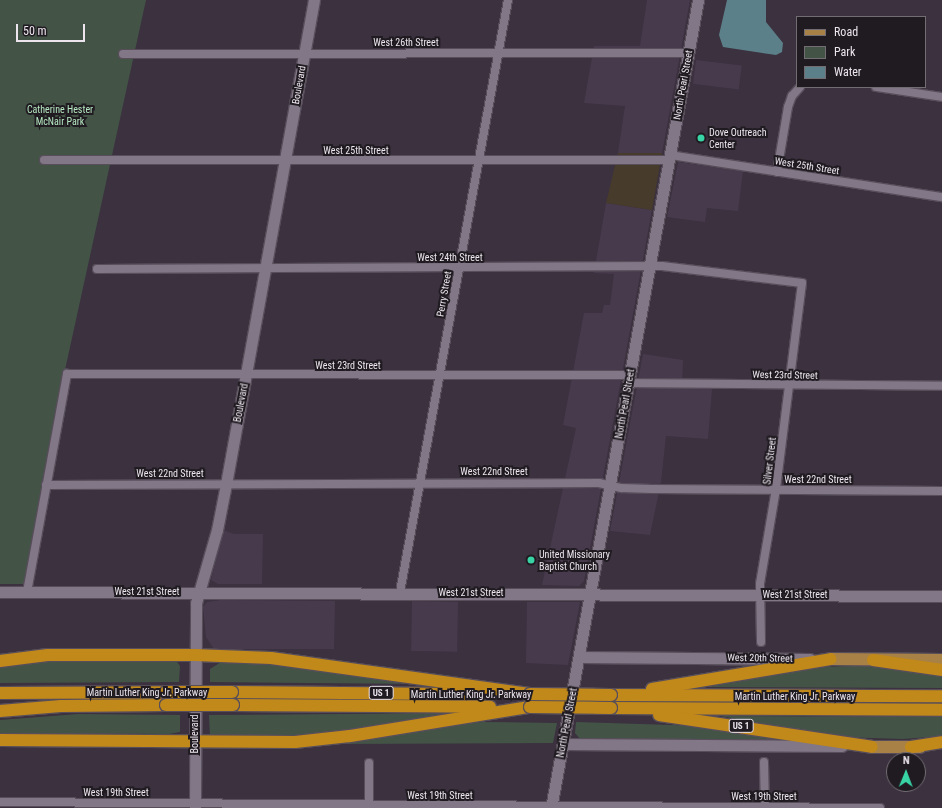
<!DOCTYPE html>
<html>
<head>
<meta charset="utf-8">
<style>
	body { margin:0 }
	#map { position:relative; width:942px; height:808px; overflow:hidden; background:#3b313f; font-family:"Roboto Condensed",sans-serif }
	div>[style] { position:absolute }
	.built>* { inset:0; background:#473a4c; transform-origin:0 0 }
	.industrial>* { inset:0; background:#473b2c }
	.green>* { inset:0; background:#435447 }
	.water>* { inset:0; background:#5c8089 }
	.roads { filter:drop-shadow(1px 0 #574e5a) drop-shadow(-1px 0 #574e5a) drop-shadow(0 1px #574e5a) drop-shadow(0 -1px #574e5a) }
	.street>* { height:8px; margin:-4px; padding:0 4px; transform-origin:4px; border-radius:4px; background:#827787 }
	.secondary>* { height:11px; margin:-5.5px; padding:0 5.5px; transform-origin:5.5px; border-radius:5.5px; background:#827787 }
	.primary>* { height:12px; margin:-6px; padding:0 6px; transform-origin:6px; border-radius:6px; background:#a88146 }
	.highway>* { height:12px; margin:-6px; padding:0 6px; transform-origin:6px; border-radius:6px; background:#c1881a }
	.bridges { filter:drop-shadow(1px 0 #574e5a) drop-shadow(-1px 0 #574e5a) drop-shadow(0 1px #574e5a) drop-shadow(0 -1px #574e5a) }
	.highway-bridge>* { height:12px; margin:-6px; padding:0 6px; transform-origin:6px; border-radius:6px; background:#c1881a }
	.dots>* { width:11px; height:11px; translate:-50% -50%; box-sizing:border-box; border:2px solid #201b21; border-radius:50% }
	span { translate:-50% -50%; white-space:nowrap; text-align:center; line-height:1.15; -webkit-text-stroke:4px #201b21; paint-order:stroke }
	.shield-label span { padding:1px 3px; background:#201b21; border:1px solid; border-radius:3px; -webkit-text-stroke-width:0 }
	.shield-label { font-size:9px; color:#ece5ee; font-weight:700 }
	.street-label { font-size:10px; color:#ece5ee }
	.park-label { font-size:10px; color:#b5e7c0 }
	.poi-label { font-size:10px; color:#ece5ee }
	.left { translate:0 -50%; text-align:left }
	.legend { position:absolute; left:796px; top:16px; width:130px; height:72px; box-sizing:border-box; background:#201b21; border:1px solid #726c73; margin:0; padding:5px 7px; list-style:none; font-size:12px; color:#ece5ee }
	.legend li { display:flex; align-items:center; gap:8px; height:20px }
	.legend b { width:20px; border:1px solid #726c73 }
	.north { position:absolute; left:886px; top:752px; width:40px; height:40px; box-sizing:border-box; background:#201b21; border:1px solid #726c73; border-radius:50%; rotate:1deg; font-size:11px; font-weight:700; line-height:16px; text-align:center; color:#ece5ee }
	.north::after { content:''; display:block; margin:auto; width:14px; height:18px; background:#38d4a6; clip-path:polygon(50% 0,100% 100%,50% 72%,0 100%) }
	.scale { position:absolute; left:16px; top:24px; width:69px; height:18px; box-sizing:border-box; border:2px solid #ece5ee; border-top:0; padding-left:5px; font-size:12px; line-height:14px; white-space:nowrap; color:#ece5ee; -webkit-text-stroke:3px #201b21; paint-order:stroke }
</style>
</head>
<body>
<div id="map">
	<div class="built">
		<div style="clip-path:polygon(647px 0,690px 0,662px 153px,618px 153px,625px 106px,584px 103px,594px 46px,640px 46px)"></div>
		<div style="left:696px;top:60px;width:46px;height:24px;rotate:7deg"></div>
		<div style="clip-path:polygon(678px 162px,743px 171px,738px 211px,707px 208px,705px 222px,667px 217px)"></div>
		<div style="clip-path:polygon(606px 203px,652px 210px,584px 581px,579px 586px,542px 585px,576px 428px,563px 425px,584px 313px,602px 313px,604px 305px,610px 305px,614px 274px,594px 273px)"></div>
		<div style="clip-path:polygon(643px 354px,683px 360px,682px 389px,712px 389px,708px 439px,666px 436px,661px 482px,650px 535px,610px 531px)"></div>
		<div style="clip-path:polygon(223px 530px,234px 534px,263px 534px,262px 584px,218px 584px,211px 580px)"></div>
		<div style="clip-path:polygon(221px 600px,335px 601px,334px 649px,214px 649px,206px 637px,203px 607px,207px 602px)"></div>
		<div style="left:412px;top:601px;width:46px;height:50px;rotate:1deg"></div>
		<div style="clip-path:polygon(527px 602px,580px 602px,568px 665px,526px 663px)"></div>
	</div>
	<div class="industrial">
		<div style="clip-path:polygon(618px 153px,662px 153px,652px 210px,606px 203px)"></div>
	</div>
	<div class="green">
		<div style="clip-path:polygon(0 0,146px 0,65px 370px,24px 584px,0 584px)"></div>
		<div style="clip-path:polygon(175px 659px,180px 666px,179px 682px,0 683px,0 664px,21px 660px)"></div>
		<div style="clip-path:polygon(221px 662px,273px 663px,423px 684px,210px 682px,210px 669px)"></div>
		<div style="clip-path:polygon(882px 665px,942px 672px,942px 688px,699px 687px,820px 667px)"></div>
		<div style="clip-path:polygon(460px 713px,303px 736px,210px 736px,209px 715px)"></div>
		<div style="clip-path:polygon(78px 714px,180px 715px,180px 732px,169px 734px,0 733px,0 720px)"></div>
		<div style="clip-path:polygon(720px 716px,942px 717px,942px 736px,903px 739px,840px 737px)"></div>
		<div style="clip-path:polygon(484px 722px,557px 723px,553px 743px,333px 744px,451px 723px)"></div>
		<div style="clip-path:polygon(576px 722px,704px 726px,805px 741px,580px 739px,575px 733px)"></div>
	</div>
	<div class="water">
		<div style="clip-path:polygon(727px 0,766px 0,766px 22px,783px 43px,782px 52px,776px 55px,723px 47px,719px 35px)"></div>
	</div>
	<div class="roads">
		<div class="street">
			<div style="left:123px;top:54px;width:566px;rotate:-0.1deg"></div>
			<div style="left:876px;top:87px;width:67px;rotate:8.6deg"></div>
			<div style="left:670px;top:155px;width:275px;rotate:8.8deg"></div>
			<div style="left:44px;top:160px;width:625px"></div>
			<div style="left:777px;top:172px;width:66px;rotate:-80.4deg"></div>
			<div style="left:788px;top:107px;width:12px;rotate:-70deg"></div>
			<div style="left:792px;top:96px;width:12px;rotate:-48deg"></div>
			<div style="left:97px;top:269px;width:565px;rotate:-0.3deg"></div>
			<div style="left:662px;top:266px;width:141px;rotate:6.9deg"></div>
			<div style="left:802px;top:283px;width:208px;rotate:97.2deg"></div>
			<div style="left:776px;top:489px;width:96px;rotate:99.6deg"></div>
			<div style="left:760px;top:584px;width:58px;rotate:89deg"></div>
			<div style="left:628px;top:383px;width:314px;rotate:0.5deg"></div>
			<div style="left:46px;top:485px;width:553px;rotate:-0.21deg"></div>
			<div style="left:599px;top:483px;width:23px;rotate:13deg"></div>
			<div style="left:621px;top:488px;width:31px;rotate:2deg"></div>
			<div style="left:652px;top:489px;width:290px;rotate:0.4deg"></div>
			<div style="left:27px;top:592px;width:222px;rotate:-79.6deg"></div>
			<div style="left:67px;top:374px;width:563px;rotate:0.1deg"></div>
			<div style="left:400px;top:592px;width:602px;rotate:-79.66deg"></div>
			<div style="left:764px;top:762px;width:46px;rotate:88.8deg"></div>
			<div style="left:0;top:802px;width:880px;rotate:0.39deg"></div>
			<div style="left:369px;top:808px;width:45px;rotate:-90deg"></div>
		</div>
		<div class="secondary">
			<div style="left:0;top:592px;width:942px;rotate:0.24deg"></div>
			<div style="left:579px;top:657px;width:231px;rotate:0.5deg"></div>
			<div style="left:563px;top:744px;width:279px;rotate:0.4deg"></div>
			<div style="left:195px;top:808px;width:205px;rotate:-89.7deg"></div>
			<div style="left:196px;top:603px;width:76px;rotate:-74deg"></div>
			<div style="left:217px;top:530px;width:47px;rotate:-78.9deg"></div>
			<div style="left:226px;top:484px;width:492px;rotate:-79.7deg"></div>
			<div style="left:551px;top:808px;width:821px;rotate:-79.69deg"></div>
		</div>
		<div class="primary">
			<div style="left:831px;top:659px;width:111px;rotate:0.5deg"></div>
			<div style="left:872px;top:747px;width:48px"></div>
		</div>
		<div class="highway">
			<div style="left:873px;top:660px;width:70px;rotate:8.2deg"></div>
			<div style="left:0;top:661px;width:48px;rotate:-7.1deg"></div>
			<div style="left:48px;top:655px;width:147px"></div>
			<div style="left:195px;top:655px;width:76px;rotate:2.3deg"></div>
			<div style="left:271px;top:658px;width:261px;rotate:7.9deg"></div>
			<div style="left:652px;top:689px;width:181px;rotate:-9.5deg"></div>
			<div style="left:232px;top:692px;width:247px;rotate:0.5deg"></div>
			<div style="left:0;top:693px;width:166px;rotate:-0.3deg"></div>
			<div style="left:611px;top:695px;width:331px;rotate:0.2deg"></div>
			<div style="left:233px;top:705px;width:257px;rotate:0.4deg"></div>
			<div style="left:611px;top:708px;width:331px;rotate:0.3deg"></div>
			<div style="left:0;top:711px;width:61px;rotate:-4.7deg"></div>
			<div style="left:61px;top:706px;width:105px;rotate:-0.5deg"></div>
			<div style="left:659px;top:715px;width:215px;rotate:8.5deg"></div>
			<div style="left:0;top:740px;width:295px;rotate:0.4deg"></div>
			<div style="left:295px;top:742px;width:55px;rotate:-6.2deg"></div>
			<div style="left:350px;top:736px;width:182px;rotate:-9.2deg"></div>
			<div style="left:911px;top:747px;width:31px;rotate:-9deg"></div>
		</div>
	</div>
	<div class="bridges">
		<div class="highway-bridge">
			<div style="left:166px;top:692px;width:66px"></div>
			<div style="left:530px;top:694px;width:81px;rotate:0.7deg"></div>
			<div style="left:166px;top:705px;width:67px"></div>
			<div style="left:530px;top:707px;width:81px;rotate:0.7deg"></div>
		</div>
	</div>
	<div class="dots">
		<div style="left:701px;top:138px;background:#38d4a6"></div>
		<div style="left:531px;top:560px;background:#38d4a6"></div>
	</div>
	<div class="shield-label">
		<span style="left:381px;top:693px">US 1</span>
		<span style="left:741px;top:726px">US 1</span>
	</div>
	<div class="street-label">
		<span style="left:406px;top:43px">West 26th Street</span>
		<span style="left:299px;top:85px;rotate:-80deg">Boulevard</span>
		<span style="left:683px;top:85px;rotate:-80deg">North Pearl Street</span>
		<span style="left:356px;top:151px">West 25th Street</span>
		<span style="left:807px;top:166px;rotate:9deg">West 25th Street</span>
		<span style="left:450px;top:258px">West 24th Street</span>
		<span style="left:444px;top:294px;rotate:-80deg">Perry Street</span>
		<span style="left:348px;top:366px">West 23rd Street</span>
		<span style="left:785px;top:375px;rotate:1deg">West 23rd Street</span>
		<span style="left:241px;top:403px;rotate:-79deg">Boulevard</span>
		<span style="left:625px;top:404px;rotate:-80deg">North Pearl Street</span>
		<span style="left:770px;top:461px;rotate:-83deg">Silver Street</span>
		<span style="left:494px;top:472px">West 22nd Street</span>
		<span style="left:170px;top:474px">West 22nd Street</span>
		<span style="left:818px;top:480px">West 22nd Street</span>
		<span style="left:147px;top:592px">West 21st Street</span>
		<span style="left:471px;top:593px">West 21st Street</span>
		<span style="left:795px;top:595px">West 21st Street</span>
		<span style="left:760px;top:658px;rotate:1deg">West 20th Street</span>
		<span style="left:147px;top:693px">Martin Luther King Jr. Parkway</span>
		<span style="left:471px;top:695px">Martin Luther King Jr. Parkway</span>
		<span style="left:795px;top:697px">Martin Luther King Jr. Parkway</span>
		<span style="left:567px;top:723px;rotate:-79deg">North Pearl Street</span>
		<span style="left:195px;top:734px;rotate:-90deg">Boulevard</span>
		<span style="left:116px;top:793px">West 19th Street</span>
		<span style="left:440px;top:796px">West 19th Street</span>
		<span style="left:764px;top:797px">West 19th Street</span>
	</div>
	<div class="park-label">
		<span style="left:60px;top:115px">Catherine Hester<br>McNair Park</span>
	</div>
	<div class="poi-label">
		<span class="left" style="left:709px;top:138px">Dove Outreach<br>Center</span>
		<span class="left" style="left:539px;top:560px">United Missionary<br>Baptist Church</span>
	</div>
	<ul class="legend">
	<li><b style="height:5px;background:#a88146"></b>Road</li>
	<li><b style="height:11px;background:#435447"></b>Park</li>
	<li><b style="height:11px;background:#5c8089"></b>Water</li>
	</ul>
	<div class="north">N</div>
	<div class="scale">50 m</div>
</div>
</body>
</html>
